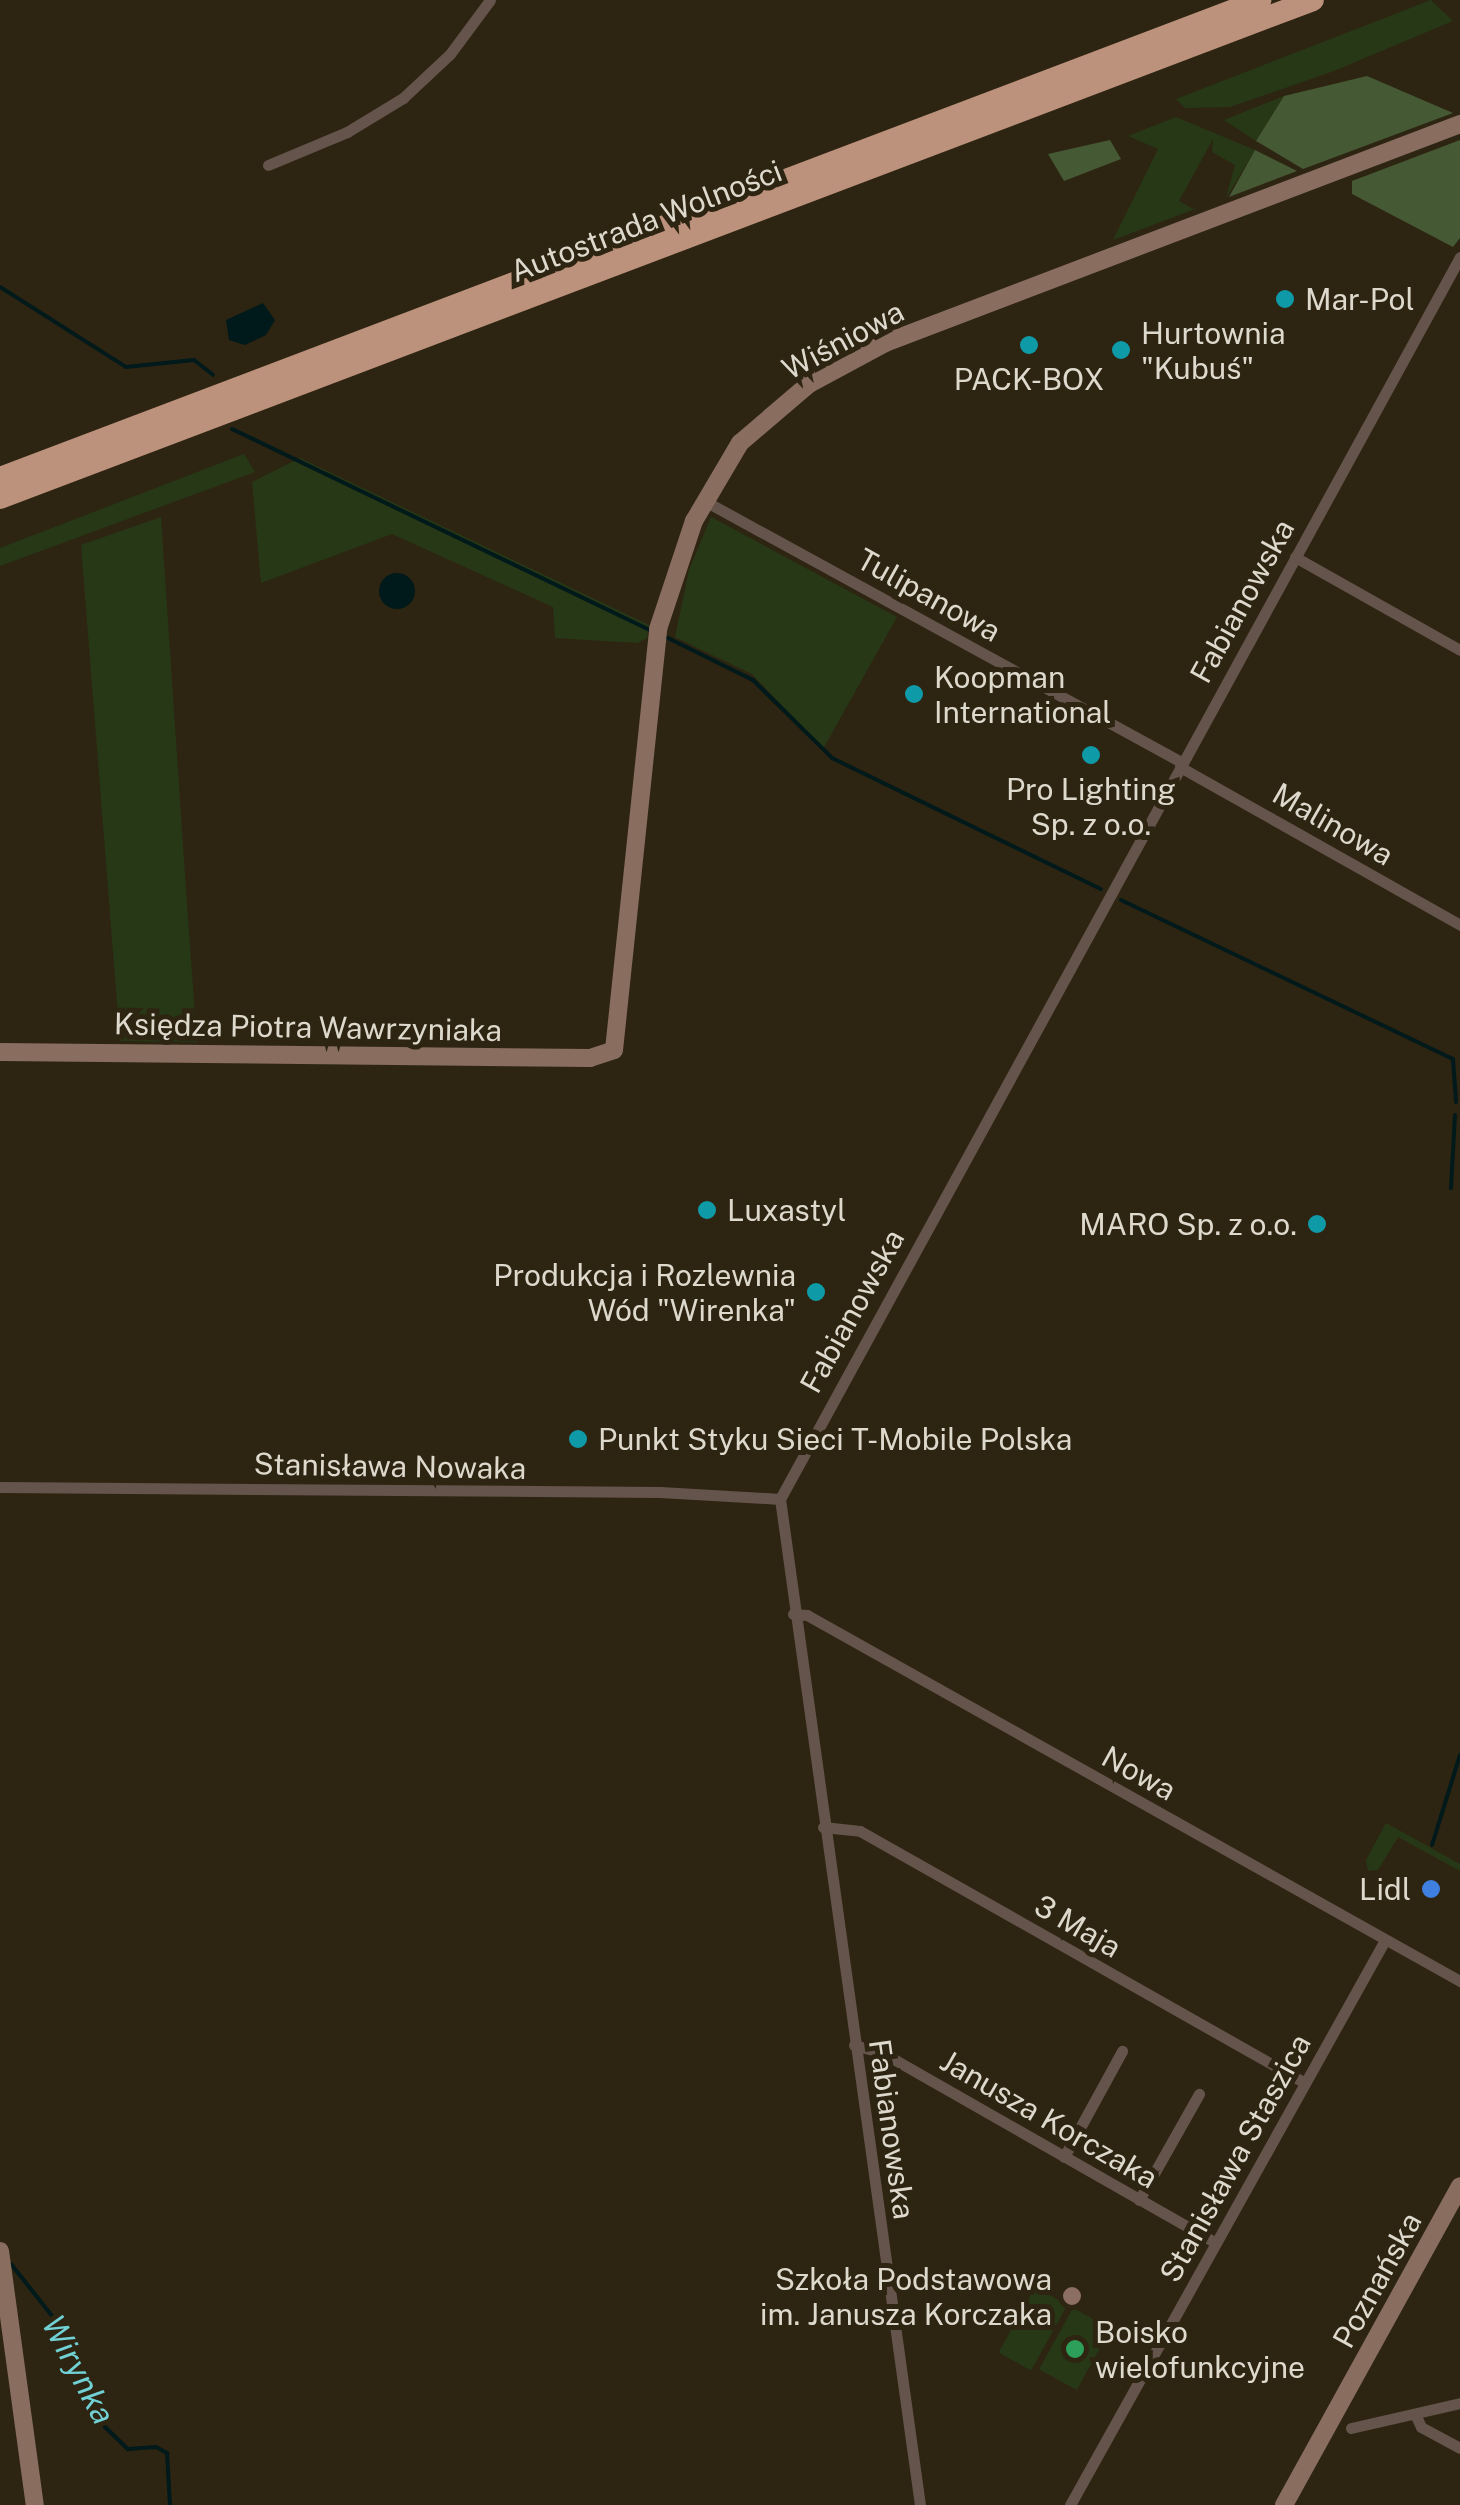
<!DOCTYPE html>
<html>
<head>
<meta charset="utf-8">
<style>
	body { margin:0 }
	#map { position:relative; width:1460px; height:2505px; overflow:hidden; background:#2d2512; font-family:"Public Sans",sans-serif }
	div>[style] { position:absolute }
	.green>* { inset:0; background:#273816; transform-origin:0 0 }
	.forest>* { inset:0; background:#465935 }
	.water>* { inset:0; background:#00191a }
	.round { border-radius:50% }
	.stream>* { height:4px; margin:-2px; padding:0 2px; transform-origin:2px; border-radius:2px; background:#00191a }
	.street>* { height:11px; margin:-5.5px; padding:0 5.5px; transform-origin:5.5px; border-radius:5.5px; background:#65544b }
	.secondary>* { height:18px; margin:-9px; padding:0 9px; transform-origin:9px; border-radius:9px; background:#896d5f }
	.highway>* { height:22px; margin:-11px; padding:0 11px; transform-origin:11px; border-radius:11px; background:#bd927c }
	.dots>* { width:28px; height:28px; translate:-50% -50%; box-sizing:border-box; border:5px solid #2d2512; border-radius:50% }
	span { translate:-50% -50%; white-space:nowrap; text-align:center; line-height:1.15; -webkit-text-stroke:10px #2d2512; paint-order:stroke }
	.street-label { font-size:30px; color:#ded9cd }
	.poi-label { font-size:30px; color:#ded9cd }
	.left { translate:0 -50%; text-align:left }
	.right { translate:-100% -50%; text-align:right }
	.water-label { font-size:32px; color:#71d1d5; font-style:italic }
</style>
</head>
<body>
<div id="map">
	<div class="green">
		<div style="clip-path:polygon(1431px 0,1453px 21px,1334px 71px,1230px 107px,1185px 108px,1176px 99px)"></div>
		<div style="clip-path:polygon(1284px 96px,1256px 141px,1224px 120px)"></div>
		<div style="clip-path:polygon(1176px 117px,1255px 150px,1226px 198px,1235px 165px,1212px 152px,1213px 139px,1179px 201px,1193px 209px,1203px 206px,1113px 240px,1158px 149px,1128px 136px)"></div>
		<div style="clip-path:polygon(244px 454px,255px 472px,0 566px,0 548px)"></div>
		<div style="clip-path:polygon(300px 458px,649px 625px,647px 638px,637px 643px,555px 638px,553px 607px,392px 534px,261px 583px,252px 482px)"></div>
		<div style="clip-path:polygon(161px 517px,186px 890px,197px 1042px,120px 1041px,81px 545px)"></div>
		<div style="clip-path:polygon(711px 517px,897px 617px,823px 749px,752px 674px,675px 637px,689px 570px)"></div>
		<div style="clip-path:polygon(1386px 1823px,1460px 1864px,1460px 1871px,1398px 1837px,1378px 1870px,1368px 1871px,1366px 1860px)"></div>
		<div style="left:1035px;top:2287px;width:37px;height:75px;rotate:29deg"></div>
		<div style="left:1073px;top:2308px;width:43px;height:70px;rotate:29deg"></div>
	</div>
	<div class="forest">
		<div style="clip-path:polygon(1367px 76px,1453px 113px,1303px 169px,1256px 141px,1284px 96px)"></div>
		<div style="clip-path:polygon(1110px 140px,1121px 159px,1064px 181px,1048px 154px)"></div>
		<div style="clip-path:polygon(1460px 140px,1460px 238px,1453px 247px,1352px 194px,1352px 181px)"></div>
		<div style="clip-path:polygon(1255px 150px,1297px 171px,1229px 197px)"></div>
	</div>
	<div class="water">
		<div style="clip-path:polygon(263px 303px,275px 320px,266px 335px,245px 345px,229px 340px,226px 320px)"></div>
		<div class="round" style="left:379px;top:573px;width:36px;height:36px"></div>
	</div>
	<div class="stream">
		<div style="left:0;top:287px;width:149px;rotate:32.4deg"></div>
		<div style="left:126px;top:367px;width:68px;rotate:-5.9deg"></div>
		<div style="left:194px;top:360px;width:24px;rotate:38deg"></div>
		<div style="left:232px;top:429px;width:463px;rotate:25.7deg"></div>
		<div style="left:668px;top:638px;width:95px;rotate:26.3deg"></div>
		<div style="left:753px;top:680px;width:111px;rotate:44.6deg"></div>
		<div style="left:832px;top:758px;width:299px;rotate:26deg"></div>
		<div style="left:1121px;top:900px;width:368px;rotate:25.6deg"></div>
		<div style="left:1453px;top:1059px;width:43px;rotate:86deg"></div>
		<div style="left:1451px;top:1188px;width:73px;rotate:-86.9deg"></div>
		<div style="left:1432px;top:1845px;width:94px;rotate:-72.7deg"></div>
		<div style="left:11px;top:2264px;width:66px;rotate:51.7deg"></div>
		<div style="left:52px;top:2316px;width:123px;rotate:64.5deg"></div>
		<div style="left:105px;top:2427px;width:32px;rotate:44deg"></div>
		<div style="left:128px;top:2449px;width:28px;rotate:-4deg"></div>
		<div style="left:156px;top:2447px;width:13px;rotate:29deg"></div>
		<div style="left:167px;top:2453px;width:52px;rotate:86.7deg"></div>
	</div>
	<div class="street">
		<div style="left:268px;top:165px;width:86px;rotate:-22.7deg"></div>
		<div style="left:347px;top:132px;width:66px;rotate:-31.3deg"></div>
		<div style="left:403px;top:98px;width:64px;rotate:-43.1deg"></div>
		<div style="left:450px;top:54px;width:67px;rotate:-53.5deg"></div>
		<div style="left:703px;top:500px;width:547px;rotate:28.72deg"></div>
		<div style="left:1295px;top:557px;width:189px;rotate:29.4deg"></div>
		<div style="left:1180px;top:767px;width:322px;rotate:29.4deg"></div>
		<div style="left:0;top:1487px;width:660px;rotate:0.43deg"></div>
		<div style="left:660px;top:1492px;width:120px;rotate:3.3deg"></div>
		<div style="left:793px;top:1614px;width:14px;rotate:4deg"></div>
		<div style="left:807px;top:1615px;width:749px;rotate:29.27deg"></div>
		<div style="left:823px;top:1827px;width:37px;rotate:6deg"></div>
		<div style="left:860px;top:1831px;width:511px;rotate:29.52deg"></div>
		<div style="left:854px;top:2045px;width:30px;rotate:15deg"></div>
		<div style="left:883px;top:2053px;width:383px;rotate:29.7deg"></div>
		<div style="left:1064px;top:2157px;width:121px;rotate:-61.3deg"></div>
		<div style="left:1139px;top:2200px;width:122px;rotate:-60.5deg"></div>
		<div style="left:1415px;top:2414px;width:14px;rotate:65deg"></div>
		<div style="left:1421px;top:2427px;width:44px;rotate:28.3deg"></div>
		<div style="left:1351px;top:2428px;width:112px;rotate:-12.9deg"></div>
		<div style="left:920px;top:2505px;width:1016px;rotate:-97.92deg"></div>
		<div style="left:780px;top:1499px;width:1416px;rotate:-61.3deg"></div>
		<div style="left:1070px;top:2505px;width:647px;rotate:-60.86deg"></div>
	</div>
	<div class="secondary">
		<div style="left:0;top:1052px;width:590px;rotate:0.58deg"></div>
		<div style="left:590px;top:1058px;width:25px;rotate:-18deg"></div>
		<div style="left:614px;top:1050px;width:423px;rotate:-84deg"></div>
		<div style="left:658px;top:629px;width:114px;rotate:-71.6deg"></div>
		<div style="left:694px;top:521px;width:91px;rotate:-59.5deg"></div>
		<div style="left:740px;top:443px;width:91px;rotate:-40.5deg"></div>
		<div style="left:809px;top:384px;width:86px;rotate:-28.3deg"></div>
		<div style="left:885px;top:343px;width:615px;rotate:-20.85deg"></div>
		<div style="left:0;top:2251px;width:256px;rotate:82.2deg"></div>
		<div style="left:1284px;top:2505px;width:364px;rotate:-61.1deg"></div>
	</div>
	<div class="highway">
		<div style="left:0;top:478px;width:1348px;rotate:-20.77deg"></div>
		<div style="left:0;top:498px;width:1404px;rotate:-20.77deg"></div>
	</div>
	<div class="dots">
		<div style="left:1285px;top:299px;background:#0f9aa8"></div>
		<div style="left:1029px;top:345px;background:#0f9aa8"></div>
		<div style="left:1121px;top:350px;background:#0f9aa8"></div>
		<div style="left:914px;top:694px;background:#0f9aa8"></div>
		<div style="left:1091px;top:755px;background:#0f9aa8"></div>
		<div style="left:707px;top:1210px;background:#0f9aa8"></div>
		<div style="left:1317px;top:1224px;background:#0f9aa8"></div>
		<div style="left:816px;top:1292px;background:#0f9aa8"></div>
		<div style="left:578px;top:1439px;background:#0f9aa8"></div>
		<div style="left:1431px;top:1889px;background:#3f7fe0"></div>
		<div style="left:1072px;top:2296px;background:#8d6e63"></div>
		<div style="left:1075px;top:2349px;background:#2e9e5b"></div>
	</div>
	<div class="street-label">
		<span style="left:646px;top:221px;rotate:-21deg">Autostrada Wolności</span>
		<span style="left:843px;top:340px;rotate:-28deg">Wiśniowa</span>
		<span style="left:929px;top:595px;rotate:29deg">Tulipanowa</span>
		<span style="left:1242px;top:601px;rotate:-61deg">Fabianowska</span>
		<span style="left:1333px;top:824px;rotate:30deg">Malinowa</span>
		<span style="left:308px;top:1027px;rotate:1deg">Księdza Piotra Wawrzyniaka</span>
		<span style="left:852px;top:1311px;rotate:-61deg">Fabianowska</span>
		<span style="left:390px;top:1466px;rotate:1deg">Stanisława Nowaka</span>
		<span style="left:1139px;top:1773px;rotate:29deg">Nowa</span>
		<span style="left:1078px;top:1926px;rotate:30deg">3 Maja</span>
		<span style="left:1049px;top:2119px;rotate:30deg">Janusza Korczaka</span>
		<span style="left:892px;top:2129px;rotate:82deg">Fabianowska</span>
		<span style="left:1235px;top:2158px;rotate:-61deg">Stanisława Staszica</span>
		<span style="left:1377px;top:2280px;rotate:-61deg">Poznańska</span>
	</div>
	<div class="poi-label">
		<span class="left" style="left:1305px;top:299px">Mar-Pol</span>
		<span class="left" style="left:1141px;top:350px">Hurtownia<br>"Kubuś"</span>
		<span style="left:1029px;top:379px">PACK-BOX</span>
		<span class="left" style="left:934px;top:694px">Koopman<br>International</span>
		<span style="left:1091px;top:806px">Pro Lighting<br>Sp. z o.o.</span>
		<span class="left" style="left:727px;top:1210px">Luxastyl</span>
		<span class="right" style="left:1297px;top:1224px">MARO Sp. z o.o.</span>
		<span class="right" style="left:796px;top:1292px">Produkcja i Rozlewnia<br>Wód "Wirenka"</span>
		<span class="left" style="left:598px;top:1439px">Punkt Styku Sieci T-Mobile Polska</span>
		<span class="right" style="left:1411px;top:1889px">Lidl</span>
		<span class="right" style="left:1052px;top:2296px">Szkoła Podstawowa<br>im. Janusza Korczaka</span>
		<span class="left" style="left:1095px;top:2349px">Boisko<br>wielofunkcyjne</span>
	</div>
	<div class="water-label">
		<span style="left:78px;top:2370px;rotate:62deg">Wirynka</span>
	</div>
</div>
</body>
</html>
